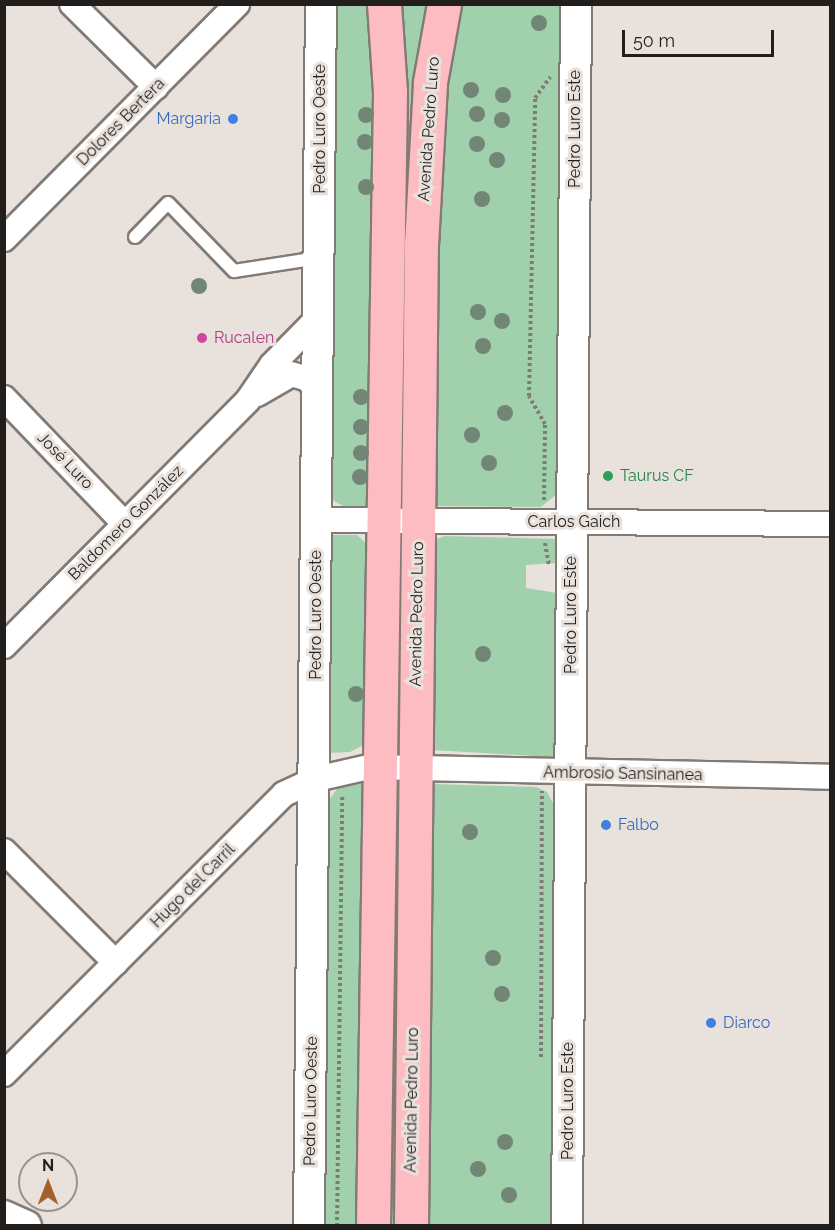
<!DOCTYPE html>
<html>
<head>
<meta charset="utf-8">
<style>
	body { margin:0 }
	#map { position:relative; width:835px; height:1230px; overflow:hidden; background:#e9e1db; font-family:Raleway,sans-serif }
	div>[style] { position:absolute }
	.green>* { inset:0; background:#a1d0ad }
	.path>* { height:4px; margin-top:-2px; transform-origin:0; background:repeating-linear-gradient(90deg,#7f7a76 0 3px,transparent 0 6px) }
	.roads { filter:drop-shadow(2px 0 #827a75) drop-shadow(-2px 0 #827a75) drop-shadow(0 2px #827a75) drop-shadow(0 -2px #827a75) }
	.service>* { height:12px; margin:-6px; padding:0 6px; transform-origin:6px; border-radius:6px; background:#fff }
	.minor>* { height:24px; margin:-12px; padding:0 12px; transform-origin:12px; border-radius:12px; background:#fff }
	.tertiary>* { height:30px; margin:-15px; padding:0 15px; transform-origin:15px; border-radius:15px; background:#fff }
	.primary>* { height:33px; margin:-16.5px; padding:0 16.5px; transform-origin:16.5px; border-radius:16.5px; background:#fdbcc1 }
	.trees>* { width:16px; height:16px; margin:-8px; border-radius:50%; background:#728675 }
	.dots>* { width:16px; height:16px; translate:-50% -50%; box-sizing:border-box; border:3px solid #e9e1db; border-radius:50% }
	span { translate:-50% -50%; white-space:nowrap; text-align:center; line-height:1.15; -webkit-text-stroke:6px #e9e1db; paint-order:stroke }
	.shop-label { font-size:16px; color:#366cbe }
	.right { translate:-100% -50%; text-align:right }
	.left { translate:0 -50%; text-align:left }
	.street-label { font-size:16px; color:#211e1c }
	.hotel-label { font-size:16px; color:#b23c85 }
	.leisure-label { font-size:16px; color:#27864d }
	.frame { position:absolute; inset:0; border:6px solid #211e1c; pointer-events:none }
	.north { position:absolute; left:18px; top:1152px; width:60px; height:60px; box-sizing:border-box; background:#e9e1db; border:2px solid #99938f; border-radius:50%; rotate:0deg; font-size:16px; font-weight:700; line-height:24px; text-align:center; color:#211e1c }
	.north::after { content:''; display:block; margin:auto; width:21px; height:27px; background:#a2612c; clip-path:polygon(50% 0,100% 100%,50% 72%,0 100%) }
	.scale { position:absolute; left:622px; top:30px; width:152px; height:27px; box-sizing:border-box; border:3px solid #211e1c; border-top:0; padding-left:8px; font-size:18px; line-height:21px; white-space:nowrap; color:#211e1c; -webkit-text-stroke:4px #e9e1db; paint-order:stroke }
</style>
</head>
<body>
<div id="map">
	<div class="green">
		<div style="clip-path:polygon(332px 5px,375px 5px,366px 506px,343px 506px,331px 499px)"></div>
		<div style="clip-path:polygon(394px 5px,432px 5px,402px 503px,400px 502px)"></div>
		<div style="clip-path:polygon(456px 5px,565px 5px,558px 493px,541px 507px,432px 506px,438px 120px)"></div>
		<div style="clip-path:polygon(328px 535px,357px 535px,368px 545px,365px 744px,350px 752px,328px 753px)"></div>
		<div style="clip-path:polygon(445px 536px,556px 539px,556px 563px,526px 565px,526px 588px,557px 593px,554px 757px,431px 750px,431px 541px)"></div>
		<div style="clip-path:polygon(364px 784px,363px 1225px,324px 1226px,329px 800px,340px 785px)"></div>
		<div style="clip-path:polygon(431px 784px,536px 787px,547px 792px,553px 803px,552px 1225px,422px 1226px)"></div>
		<div style="clip-path:polygon(396px 785px,402px 923px,400px 1225px,382px 1226px)"></div>
	</div>
	<div class="path">
		<div style="left:544px;top:500px;width:76px;rotate:-89.2deg"></div>
		<div style="left:545px;top:424px;width:32px;rotate:-120deg"></div>
		<div style="left:529px;top:396px;width:298px;rotate:-88.8deg"></div>
		<div style="left:535px;top:98px;width:26px;rotate:-54deg"></div>
		<div style="left:545px;top:543px;width:22px;rotate:80deg"></div>
		<div style="left:541px;top:1057px;width:266px;rotate:-89.8deg"></div>
		<div style="left:337px;top:1226px;width:432px;rotate:-89.3deg"></div>
	</div>
	<div class="roads">
		<div class="service">
			<div style="left:135px;top:237px;width:47px;rotate:-45.9deg"></div>
			<div style="left:168px;top:203px;width:95px;rotate:45.9deg"></div>
			<div style="left:234px;top:271px;width:85px;rotate:-8.8deg"></div>
		</div>
		<div class="minor">
			<div style="left:72px;top:4px;width:118px;rotate:44.7deg"></div>
			<div style="left:4px;top:239px;width:331px;rotate:-45.2deg"></div>
			<div style="left:257px;top:394px;width:39px;rotate:-30deg"></div>
			<div style="left:291px;top:374px;width:18px;rotate:16deg"></div>
			<div style="left:308px;top:379px;width:17px;rotate:54deg"></div>
			<div style="left:4px;top:398px;width:175px;rotate:46.2deg"></div>
			<div style="left:317px;top:520px;width:513px;rotate:0.45deg"></div>
			<div style="left:4px;top:646px;width:346px;rotate:-45.2deg"></div>
			<div style="left:248px;top:400px;width:42px;rotate:-55.6deg"></div>
			<div style="left:272px;top:365px;width:66px;rotate:-45.6deg"></div>
			<div style="left:4px;top:851px;width:158px;rotate:45deg"></div>
			<div style="left:4px;top:1074px;width:396px;rotate:-45deg"></div>
			<div style="left:284px;top:794px;width:35px;rotate:-25deg"></div>
			<div style="left:316px;top:779px;width:54px;rotate:-12.8deg"></div>
			<div style="left:369px;top:767px;width:461px;rotate:1.2deg"></div>
		</div>
		<div class="tertiary">
			<div style="left:4px;top:1216px;width:24px;rotate:24deg"></div>
			<div style="left:309px;top:1226px;width:1222px;rotate:-89.44deg"></div>
			<div style="left:567px;top:1226px;width:1222px;rotate:-89.58deg"></div>
		</div>
		<div class="primary">
			<div style="left:373px;top:1226px;width:1134px;rotate:-89.14deg"></div>
			<div style="left:390px;top:92px;width:88px;rotate:-93.9deg"></div>
			<div style="left:411px;top:1226px;width:981px;rotate:-89.42deg"></div>
			<div style="left:421px;top:245px;width:163px;rotate:-86.8deg"></div>
			<div style="left:430px;top:82px;width:79px;rotate:-79.8deg"></div>
		</div>
	</div>
	<div class="trees">
		<div style="left:539px;top:23px"></div>
		<div style="left:471px;top:90px"></div>
		<div style="left:503px;top:95px"></div>
		<div style="left:477px;top:114px"></div>
		<div style="left:366px;top:115px"></div>
		<div style="left:502px;top:120px"></div>
		<div style="left:365px;top:142px"></div>
		<div style="left:477px;top:144px"></div>
		<div style="left:497px;top:160px"></div>
		<div style="left:366px;top:187px"></div>
		<div style="left:482px;top:199px"></div>
		<div style="left:199px;top:286px"></div>
		<div style="left:478px;top:312px"></div>
		<div style="left:502px;top:321px"></div>
		<div style="left:483px;top:346px"></div>
		<div style="left:361px;top:397px"></div>
		<div style="left:505px;top:413px"></div>
		<div style="left:361px;top:427px"></div>
		<div style="left:472px;top:435px"></div>
		<div style="left:361px;top:453px"></div>
		<div style="left:489px;top:463px"></div>
		<div style="left:360px;top:477px"></div>
		<div style="left:483px;top:654px"></div>
		<div style="left:356px;top:694px"></div>
		<div style="left:470px;top:832px"></div>
		<div style="left:493px;top:958px"></div>
		<div style="left:502px;top:994px"></div>
		<div style="left:505px;top:1142px"></div>
		<div style="left:478px;top:1169px"></div>
		<div style="left:509px;top:1195px"></div>
	</div>
	<div class="dots">
		<div style="left:233px;top:119px;background:#3f7fe0"></div>
		<div style="left:202px;top:338px;background:#d1479c"></div>
		<div style="left:608px;top:476px;background:#2e9e5b"></div>
		<div style="left:606px;top:825px;background:#3f7fe0"></div>
		<div style="left:711px;top:1023px;background:#3f7fe0"></div>
	</div>
	<div class="shop-label">
		<span class="right" style="left:221px;top:119px">Margaria</span>
		<span class="left" style="left:618px;top:825px">Falbo</span>
		<span class="left" style="left:723px;top:1023px">Diarco</span>
	</div>
	<div class="street-label">
		<span style="left:121px;top:122px;rotate:-45deg">Dolores Bertera</span>
		<span style="left:320px;top:129px;rotate:-90deg">Pedro Luro Oeste</span>
		<span style="left:429px;top:129px;rotate:-86deg">Avenida Pedro Luro</span>
		<span style="left:575px;top:129px;rotate:-90deg">Pedro Luro Este</span>
		<span style="left:65px;top:461px;rotate:46deg">José Luro</span>
		<span style="left:574px;top:522px">Carlos Gaich</span>
		<span style="left:126px;top:523px;rotate:-45deg">Baldomero González</span>
		<span style="left:417px;top:614px;rotate:-89deg">Avenida Pedro Luro</span>
		<span style="left:316px;top:615px;rotate:-90deg">Pedro Luro Oeste</span>
		<span style="left:571px;top:615px;rotate:-90deg">Pedro Luro Este</span>
		<span style="left:623px;top:774px;rotate:1deg">Ambrosio Sansinanea</span>
		<span style="left:193px;top:886px;rotate:-45deg">Hugo del Carril</span>
		<span style="left:412px;top:1100px;rotate:-89deg">Avenida Pedro Luro</span>
		<span style="left:311px;top:1101px;rotate:-89deg">Pedro Luro Oeste</span>
		<span style="left:568px;top:1101px;rotate:-90deg">Pedro Luro Este</span>
	</div>
	<div class="hotel-label">
		<span class="left" style="left:214px;top:338px">Rucalen</span>
	</div>
	<div class="leisure-label">
		<span class="left" style="left:620px;top:476px">Taurus CF</span>
	</div>
	<div class="frame"></div>
	<div class="north">N</div>
	<div class="scale">50 m</div>
</div>
</body>
</html>
